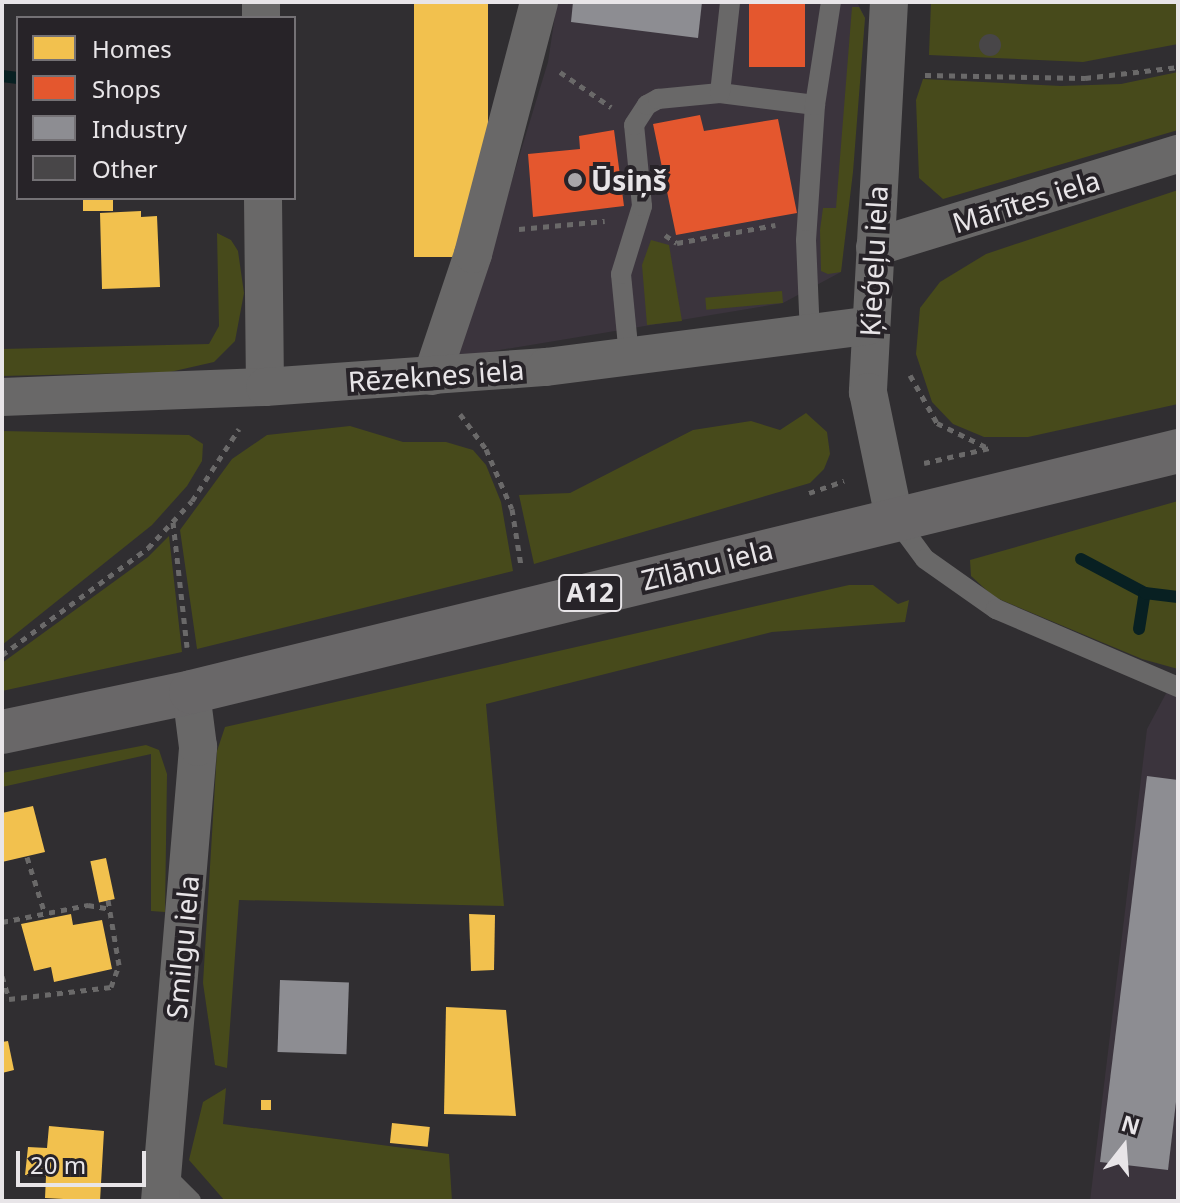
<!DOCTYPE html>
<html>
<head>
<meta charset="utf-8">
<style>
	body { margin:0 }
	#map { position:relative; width:1180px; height:1203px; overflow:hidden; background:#302e31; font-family:"Noto Sans",sans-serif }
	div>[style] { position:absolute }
	.built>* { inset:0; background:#3b343d }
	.green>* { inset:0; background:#474a1b; transform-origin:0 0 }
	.homes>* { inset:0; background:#f2c14e; transform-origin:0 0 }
	.shops>* { inset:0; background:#e4572e; transform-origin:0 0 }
	.industry>* { inset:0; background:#8d8d92; transform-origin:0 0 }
	.stream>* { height:12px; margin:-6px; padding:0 6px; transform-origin:6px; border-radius:6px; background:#082022 }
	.building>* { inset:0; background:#484648 }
	.round { border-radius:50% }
	.path>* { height:5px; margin-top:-2.5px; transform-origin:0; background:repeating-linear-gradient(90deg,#6a6969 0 6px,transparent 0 12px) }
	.service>* { height:20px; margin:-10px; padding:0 10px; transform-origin:10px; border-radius:10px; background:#696868 }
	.minor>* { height:38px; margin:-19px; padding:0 19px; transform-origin:19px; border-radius:19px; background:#696868 }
	.trunk>* { height:44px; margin:-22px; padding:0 22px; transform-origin:22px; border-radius:22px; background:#696768 }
	.dots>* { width:22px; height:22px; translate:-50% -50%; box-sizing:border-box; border:4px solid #272328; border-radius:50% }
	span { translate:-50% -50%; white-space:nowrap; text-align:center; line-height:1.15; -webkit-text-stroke:8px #272328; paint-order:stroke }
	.shield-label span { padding:2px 6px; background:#272328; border:2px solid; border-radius:6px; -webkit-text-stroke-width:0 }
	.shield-label { font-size:26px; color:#e8e5e8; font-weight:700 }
	.poi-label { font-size:28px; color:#e8e5e8; font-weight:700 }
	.left { translate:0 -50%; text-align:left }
	.street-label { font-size:28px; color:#e8e5e8 }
	.frame { position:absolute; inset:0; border:4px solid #e8e5e8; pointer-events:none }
	.legend { position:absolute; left:16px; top:16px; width:280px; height:184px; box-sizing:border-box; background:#272328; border:2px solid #747175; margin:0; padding:10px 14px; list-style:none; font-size:24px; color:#e8e5e8 }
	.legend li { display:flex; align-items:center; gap:16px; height:40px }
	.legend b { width:40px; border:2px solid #747175 }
	.north { position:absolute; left:1084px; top:1107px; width:80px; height:80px; -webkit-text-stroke:6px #272328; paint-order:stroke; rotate:17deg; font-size:22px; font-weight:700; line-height:32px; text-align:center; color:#e8e5e8 }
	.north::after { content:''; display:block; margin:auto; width:28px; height:36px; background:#e8e5e8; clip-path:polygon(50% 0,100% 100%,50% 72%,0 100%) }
	.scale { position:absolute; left:16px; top:1151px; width:130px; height:36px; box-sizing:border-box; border:4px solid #e8e5e8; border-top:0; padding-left:10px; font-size:24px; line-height:28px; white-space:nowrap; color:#e8e5e8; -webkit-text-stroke:6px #272328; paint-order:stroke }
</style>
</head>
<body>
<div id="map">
	<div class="built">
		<div style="clip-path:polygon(557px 2px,857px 2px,865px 18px,841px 272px,783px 303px,458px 357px,548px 62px)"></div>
		<div style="clip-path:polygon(1178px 671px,1178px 1201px,1090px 1201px,1147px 729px)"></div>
	</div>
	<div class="green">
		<div style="clip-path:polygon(931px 2px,1178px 2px,1178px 44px,1083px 62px,929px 55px)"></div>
		<div style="clip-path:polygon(852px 7px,859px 7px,865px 18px,853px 172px,841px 272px,828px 274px,821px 271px,820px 230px,823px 208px,836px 208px)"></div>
		<div style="clip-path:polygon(1178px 72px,1178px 130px,943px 199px,919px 178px,916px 100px,923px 79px,1061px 86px,1121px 84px)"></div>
		<div style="clip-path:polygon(1178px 190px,1178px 404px,1028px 437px,984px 437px,953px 424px,932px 402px,916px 354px,920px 308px,940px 282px,986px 254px)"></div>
		<div style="clip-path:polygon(217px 233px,231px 240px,238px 251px,244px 293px,235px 341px,214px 362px,170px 372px,2px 376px,2px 349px,209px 344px,219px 326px)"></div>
		<div style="clip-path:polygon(651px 240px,669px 245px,682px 321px,647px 325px,642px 265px)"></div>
		<div style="left:782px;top:291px;width:12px;height:77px;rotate:85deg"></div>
		<div style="clip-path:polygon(806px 413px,827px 432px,830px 454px,824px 469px,810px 483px,534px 564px,519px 495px,570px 493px,693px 430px,751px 421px,780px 430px)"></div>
		<div style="clip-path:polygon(350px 426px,403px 442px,446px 442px,473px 450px,486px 465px,501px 502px,513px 571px,197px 649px,180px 530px,232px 459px,267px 435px)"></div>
		<div style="clip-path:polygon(2px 431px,189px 435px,203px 444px,202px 461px,187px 486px,152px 525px,2px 645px)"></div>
		<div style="clip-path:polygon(1178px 501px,1178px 669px,1142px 659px,994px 597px,971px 576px,970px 560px)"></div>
		<div style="clip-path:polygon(169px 536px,182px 652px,2px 691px,2px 663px,148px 557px)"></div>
		<div style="clip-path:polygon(849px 585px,873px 585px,898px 604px,909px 600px,905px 622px,772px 632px,486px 704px,504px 906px,239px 900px,227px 1068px,215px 1065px,203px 983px,217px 751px,225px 727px)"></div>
		<div style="clip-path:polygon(146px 745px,159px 750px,167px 774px,165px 912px,151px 911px,151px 754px,2px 787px,2px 773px)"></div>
		<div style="clip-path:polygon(226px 1088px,223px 1124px,449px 1154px,452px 1201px,225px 1201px,189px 1160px,203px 1102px)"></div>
	</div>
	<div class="homes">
		<div style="left:414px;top:2px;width:74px;height:255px"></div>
		<div style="left:83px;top:198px;width:30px;height:13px"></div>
		<div style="clip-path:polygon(141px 211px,141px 217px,157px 216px,160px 287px,102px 289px,100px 213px)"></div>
		<div style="clip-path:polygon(33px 806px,45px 852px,2px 862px,2px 813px)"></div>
		<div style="left:106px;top:858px;width:42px;height:16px;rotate:78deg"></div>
		<div style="clip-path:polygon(71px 914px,73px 925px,102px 920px,112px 969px,54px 982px,51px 967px,34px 971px,21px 924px)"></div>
		<div style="clip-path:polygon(469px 914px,495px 915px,494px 970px,471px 971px)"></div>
		<div style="clip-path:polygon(446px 1007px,506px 1010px,516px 1116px,444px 1114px)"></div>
		<div style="clip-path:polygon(8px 1041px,14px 1070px,2px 1073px,2px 1042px)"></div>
		<div style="left:261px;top:1100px;width:10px;height:10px"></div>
		<div style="left:392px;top:1123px;width:38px;height:20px;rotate:6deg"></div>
		<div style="clip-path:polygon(49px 1126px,104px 1131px,100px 1201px,45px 1198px,46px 1176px,25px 1175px,28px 1147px,47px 1148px)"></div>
	</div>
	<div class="shops">
		<div style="left:749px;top:2px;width:56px;height:65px"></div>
		<div style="clip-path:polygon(700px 115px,704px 131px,778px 119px,797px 213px,676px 235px,653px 124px)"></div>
		<div style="clip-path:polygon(614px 130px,624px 206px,533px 217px,528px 154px,580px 149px,579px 136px)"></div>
	</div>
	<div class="industry">
		<div style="clip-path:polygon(573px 2px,702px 2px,698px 38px,571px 22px)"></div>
		<div style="clip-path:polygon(1147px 776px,1178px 780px,1178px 1085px,1168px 1170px,1100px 1162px)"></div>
		<div style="left:280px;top:980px;width:69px;height:72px;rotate:2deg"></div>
	</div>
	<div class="stream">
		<div style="left:2px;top:76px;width:16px;rotate:7deg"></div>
		<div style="left:1081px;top:559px;width:72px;rotate:28deg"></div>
		<div style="left:1139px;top:629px;width:36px;rotate:-81deg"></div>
		<div style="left:1145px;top:593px;width:33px;rotate:7deg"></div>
	</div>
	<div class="building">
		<div class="round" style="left:979px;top:34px;width:22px;height:22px"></div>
	</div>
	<div class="path">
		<div style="left:560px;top:72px;width:62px;rotate:34.5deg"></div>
		<div style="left:925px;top:75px;width:160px;rotate:1.1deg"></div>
		<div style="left:1085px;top:78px;width:94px;rotate:-6.7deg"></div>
		<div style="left:519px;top:229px;width:86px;rotate:-5.3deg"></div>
		<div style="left:665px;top:235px;width:14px;rotate:34deg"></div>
		<div style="left:677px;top:243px;width:100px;rotate:-10.4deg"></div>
		<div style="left:910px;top:375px;width:55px;rotate:60.6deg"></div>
		<div style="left:937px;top:423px;width:55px;rotate:26.1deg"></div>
		<div style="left:460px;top:414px;width:44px;rotate:53.4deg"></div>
		<div style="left:486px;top:449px;width:65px;rotate:66.6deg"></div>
		<div style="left:512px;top:509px;width:57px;rotate:80.9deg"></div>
		<div style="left:924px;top:463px;width:68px;rotate:-12.8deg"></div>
		<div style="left:809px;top:493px;width:37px;rotate:-19deg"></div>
		<div style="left:173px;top:522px;width:126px;rotate:83.6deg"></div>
		<div style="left:2px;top:655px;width:181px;rotate:-36.2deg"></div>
		<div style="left:148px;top:548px;width:64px;rotate:-46.9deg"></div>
		<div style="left:192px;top:501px;width:86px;rotate:-56.9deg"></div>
		<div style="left:27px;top:857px;width:57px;rotate:72.5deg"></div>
		<div style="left:2px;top:922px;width:88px;rotate:-11.2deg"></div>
		<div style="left:88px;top:905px;width:22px;rotate:10deg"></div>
		<div style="left:2px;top:976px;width:24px;rotate:73deg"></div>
		<div style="left:9px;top:999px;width:103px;rotate:-6.7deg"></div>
		<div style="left:111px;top:987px;width:23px;rotate:-70deg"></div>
		<div style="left:119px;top:965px;width:66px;rotate:-99.6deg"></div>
	</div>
	<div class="service">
		<div style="left:720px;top:93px;width:96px;rotate:7.2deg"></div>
		<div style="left:815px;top:105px;width:135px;rotate:93.8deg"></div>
		<div style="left:806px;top:240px;width:95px;rotate:87.6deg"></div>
		<div style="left:815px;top:105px;width:104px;rotate:-81.2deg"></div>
		<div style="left:629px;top:356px;width:82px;rotate:-95.6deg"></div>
		<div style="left:621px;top:274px;width:71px;rotate:-72.8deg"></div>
		<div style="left:642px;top:206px;width:81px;rotate:-95.6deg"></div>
		<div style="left:634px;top:125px;width:24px;rotate:-57deg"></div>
		<div style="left:647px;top:105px;width:13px;rotate:-29deg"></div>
		<div style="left:658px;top:99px;width:62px;rotate:-5.5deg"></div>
		<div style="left:720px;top:93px;width:92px;rotate:-83.7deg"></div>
		<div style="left:894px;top:517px;width:52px;rotate:53.6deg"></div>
		<div style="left:925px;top:559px;width:87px;rotate:35.2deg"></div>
		<div style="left:996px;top:609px;width:198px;rotate:23.2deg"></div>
		<div style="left:163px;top:1173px;width:40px;rotate:45deg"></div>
	</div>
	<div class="minor">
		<div style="left:261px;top:2px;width:16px;rotate:90deg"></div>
		<div style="left:889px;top:2px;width:391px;rotate:93.1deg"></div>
		<div style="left:868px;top:392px;width:128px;rotate:78.3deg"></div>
		<div style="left:263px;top:198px;width:189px;rotate:89.4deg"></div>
		<div style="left:875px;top:247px;width:317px;rotate:-17.1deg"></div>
		<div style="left:432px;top:376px;width:129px;rotate:-71.4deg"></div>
		<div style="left:473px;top:254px;width:260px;rotate:-75.3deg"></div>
		<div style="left:2px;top:397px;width:263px;rotate:-2.2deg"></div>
		<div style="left:265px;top:387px;width:282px;rotate:-4.1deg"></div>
		<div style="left:546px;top:367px;width:325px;rotate:-7.3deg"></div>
		<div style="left:160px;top:1201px;width:456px;rotate:-85.2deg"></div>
		<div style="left:198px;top:747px;width:55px;rotate:-97.3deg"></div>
	</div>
	<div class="trunk">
		<div style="left:2px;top:732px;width:193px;rotate:-11.9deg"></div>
		<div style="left:191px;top:692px;width:1016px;rotate:-13.72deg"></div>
	</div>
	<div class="dots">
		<div style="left:575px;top:180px;background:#a8a5a8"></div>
	</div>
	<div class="shield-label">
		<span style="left:590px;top:593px">A12</span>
	</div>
	<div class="poi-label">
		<span class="left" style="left:591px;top:180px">Ūsiņš</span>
	</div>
	<div class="street-label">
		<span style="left:1026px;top:201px;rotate:-17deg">Mārītes iela</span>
		<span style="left:873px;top:261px;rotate:-87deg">Ķieģeļu iela</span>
		<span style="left:436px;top:375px;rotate:-4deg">Rēzeknes iela</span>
		<span style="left:707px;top:564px;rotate:-14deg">Zīlānu iela</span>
		<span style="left:182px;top:947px;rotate:-85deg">Smilgu iela</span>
	</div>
	<div class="frame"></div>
	<ul class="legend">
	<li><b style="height:22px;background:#f2c14e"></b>Homes</li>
	<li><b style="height:22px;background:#e4572e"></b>Shops</li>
	<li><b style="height:22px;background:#8d8d92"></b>Industry</li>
	<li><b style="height:22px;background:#484648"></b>Other</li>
	</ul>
	<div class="north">N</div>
	<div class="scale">20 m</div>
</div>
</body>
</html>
